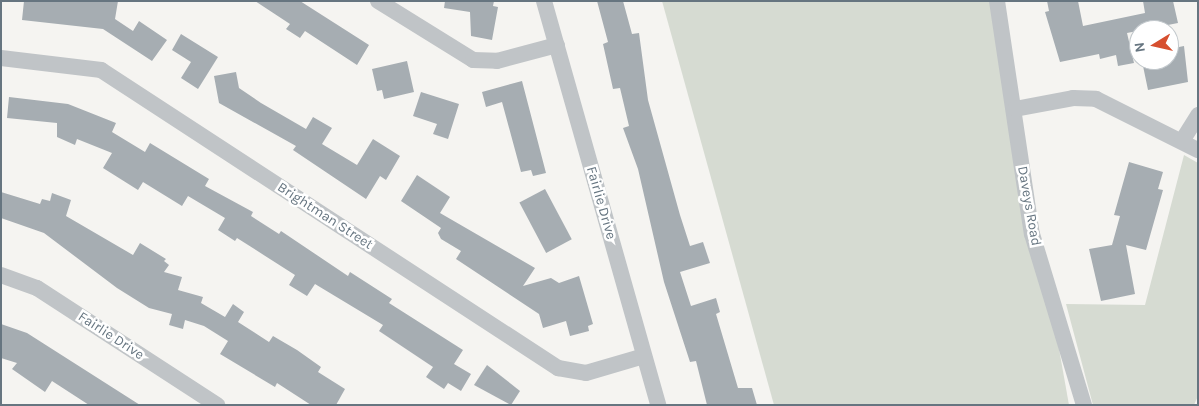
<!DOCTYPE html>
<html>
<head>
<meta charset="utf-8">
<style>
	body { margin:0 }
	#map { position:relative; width:1199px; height:406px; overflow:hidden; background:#f5f4f1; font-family:Karla,sans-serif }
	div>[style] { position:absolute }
	.green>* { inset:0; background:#d6dbd2 }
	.building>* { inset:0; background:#a6adb2; transform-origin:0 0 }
	.minor>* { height:16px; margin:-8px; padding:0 8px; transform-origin:8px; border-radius:8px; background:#c0c4c7 }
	span { translate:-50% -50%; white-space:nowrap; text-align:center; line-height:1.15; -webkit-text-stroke:5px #fff; paint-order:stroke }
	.street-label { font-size:14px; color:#667580 }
	.frame { position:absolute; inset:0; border:2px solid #667580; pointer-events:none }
	.north { position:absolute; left:1129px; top:20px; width:50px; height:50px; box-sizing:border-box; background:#fff; border:1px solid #c2c8cc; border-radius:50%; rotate:261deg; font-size:14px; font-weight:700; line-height:20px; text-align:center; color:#667580 }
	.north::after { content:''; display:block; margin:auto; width:18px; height:22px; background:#d64f2f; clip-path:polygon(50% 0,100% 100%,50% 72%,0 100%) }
</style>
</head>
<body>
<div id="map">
	<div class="green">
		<div style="clip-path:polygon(662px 1px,997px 1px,1069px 405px,774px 405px)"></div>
		<div style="clip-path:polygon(1184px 155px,1198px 163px,1198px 396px,1194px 405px,1093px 405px,1066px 304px,1145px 305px)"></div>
	</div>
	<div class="building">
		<div style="clip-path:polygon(24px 1px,118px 1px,115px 19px,133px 31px,139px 21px,167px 40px,152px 61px,103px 29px,22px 20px)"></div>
		<div style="clip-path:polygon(255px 1px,300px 1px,369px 45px,357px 65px,305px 31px,300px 38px,286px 29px,290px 24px)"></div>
		<div style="clip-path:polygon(445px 1px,494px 1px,493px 6px,498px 7px,492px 40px,471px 36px,470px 12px,444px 8px)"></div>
		<div style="clip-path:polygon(597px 1px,623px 1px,632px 34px,639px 33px,648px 100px,680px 215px,690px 246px,703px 242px,710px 263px,680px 272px,691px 306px,716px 298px,720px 312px,716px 314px,738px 388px,752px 388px,757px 405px,707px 405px,696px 361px,690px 362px,664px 282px,638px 169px,623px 128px,629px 126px,620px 88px,613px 89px,603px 44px,608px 42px)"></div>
		<div style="clip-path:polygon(1047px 1px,1078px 1px,1083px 26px,1145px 13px,1143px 1px,1173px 1px,1178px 23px,1127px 33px,1134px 63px,1118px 66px,1116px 55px,1100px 59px,1099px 54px,1060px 62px,1045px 12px,1049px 11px)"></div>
		<div style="clip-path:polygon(181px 34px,218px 57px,198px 89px,181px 78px,191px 62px,172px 50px)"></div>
		<div style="clip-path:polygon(1184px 46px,1188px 82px,1148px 90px,1143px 66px,1169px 60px,1169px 49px)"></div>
		<div style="clip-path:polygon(407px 61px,414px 92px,384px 99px,382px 90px,377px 91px,372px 69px)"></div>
		<div style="clip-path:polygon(236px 72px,239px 88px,261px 103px,306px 129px,313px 117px,332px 128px,322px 144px,357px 165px,373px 139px,400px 156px,386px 180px,380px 176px,366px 199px,293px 150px,296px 146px,219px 103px,214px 76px)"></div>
		<div style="clip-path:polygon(522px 81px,546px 173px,533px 176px,531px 170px,521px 172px,502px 102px,486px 107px,482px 92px)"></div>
		<div style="clip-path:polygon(421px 92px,459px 104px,448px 139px,433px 134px,437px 124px,413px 116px)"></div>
		<div style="clip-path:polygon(9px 97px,68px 104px,116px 123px,112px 132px,145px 152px,150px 143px,209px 179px,205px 186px,253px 212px,251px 216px,279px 234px,281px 231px,348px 276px,350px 272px,392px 299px,389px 303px,463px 350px,454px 364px,471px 374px,461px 391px,448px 383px,444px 389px,426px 377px,433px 367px,379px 331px,383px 325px,315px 284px,307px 296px,289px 285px,295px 275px,237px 238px,235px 241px,218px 230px,225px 218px,188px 196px,182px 206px,143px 182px,138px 190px,103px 168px,112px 153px,77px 139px,75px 145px,57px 137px,57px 123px,7px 118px)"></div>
		<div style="clip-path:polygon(1129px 162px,1163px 172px,1158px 189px,1163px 190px,1146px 250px,1126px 245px,1135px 294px,1101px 301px,1089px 249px,1112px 245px,1120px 216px,1114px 215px)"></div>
		<div style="clip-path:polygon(417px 175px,450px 197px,440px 213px,535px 268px,523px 286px,551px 278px,559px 283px,579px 276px,593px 324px,588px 326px,589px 331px,570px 336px,566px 321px,543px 328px,539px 314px,456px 259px,461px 251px,441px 239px,438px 233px,441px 228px,401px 201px)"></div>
		<div style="left:545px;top:189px;width:57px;height:29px;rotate:62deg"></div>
		<div style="clip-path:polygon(1px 192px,40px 204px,42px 199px,50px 201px,52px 193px,71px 200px,66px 216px,133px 255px,140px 243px,166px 259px,164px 261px,169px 265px,164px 272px,182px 277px,178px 290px,203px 297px,201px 303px,225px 317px,233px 304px,244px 312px,238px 322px,269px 342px,273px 336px,297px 350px,321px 367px,318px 372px,345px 389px,336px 405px,311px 405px,277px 383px,275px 387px,220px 354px,228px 341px,204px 326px,185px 320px,183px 329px,169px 325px,172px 314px,149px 308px,117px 288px,44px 233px,1px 218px)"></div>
		<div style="clip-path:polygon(1px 324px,27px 333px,140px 405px,89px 405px,52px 381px,45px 392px,12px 369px,17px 363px,1px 358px)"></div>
		<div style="clip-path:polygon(487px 365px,520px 391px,511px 405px,474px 385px)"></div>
	</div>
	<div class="minor">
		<div style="left:378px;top:1px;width:112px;rotate:31.8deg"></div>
		<div style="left:473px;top:60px;width:24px;rotate:2deg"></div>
		<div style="left:497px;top:61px;width:62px;rotate:-14.9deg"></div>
		<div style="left:544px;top:1px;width:420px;rotate:74.2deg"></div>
		<div style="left:997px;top:1px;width:236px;rotate:81.5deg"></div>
		<div style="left:1032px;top:234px;width:179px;rotate:73.1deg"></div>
		<div style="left:1px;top:58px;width:101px;rotate:6.8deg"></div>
		<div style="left:101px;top:70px;width:546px;rotate:33.11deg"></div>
		<div style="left:558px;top:368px;width:28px;rotate:10deg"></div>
		<div style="left:586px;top:373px;width:60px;rotate:-16.3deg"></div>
		<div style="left:1015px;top:109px;width:59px;rotate:-10.7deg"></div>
		<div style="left:1073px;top:98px;width:23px;rotate:2deg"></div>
		<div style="left:1096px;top:99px;width:114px;rotate:26.6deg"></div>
		<div style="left:1182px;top:141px;width:31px;rotate:-58deg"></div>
		<div style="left:1px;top:275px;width:38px;rotate:20deg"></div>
		<div style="left:37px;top:288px;width:215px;rotate:33deg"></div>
	</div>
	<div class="street-label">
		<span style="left:601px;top:203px;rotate:74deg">Fairlie Drive</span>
		<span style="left:1029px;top:206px;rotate:80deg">Daveys Road</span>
		<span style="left:325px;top:216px;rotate:33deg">Brightman Street</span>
		<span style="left:111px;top:336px;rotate:33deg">Fairlie Drive</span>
	</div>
	<div class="frame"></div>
	<div class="north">N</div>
</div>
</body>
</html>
